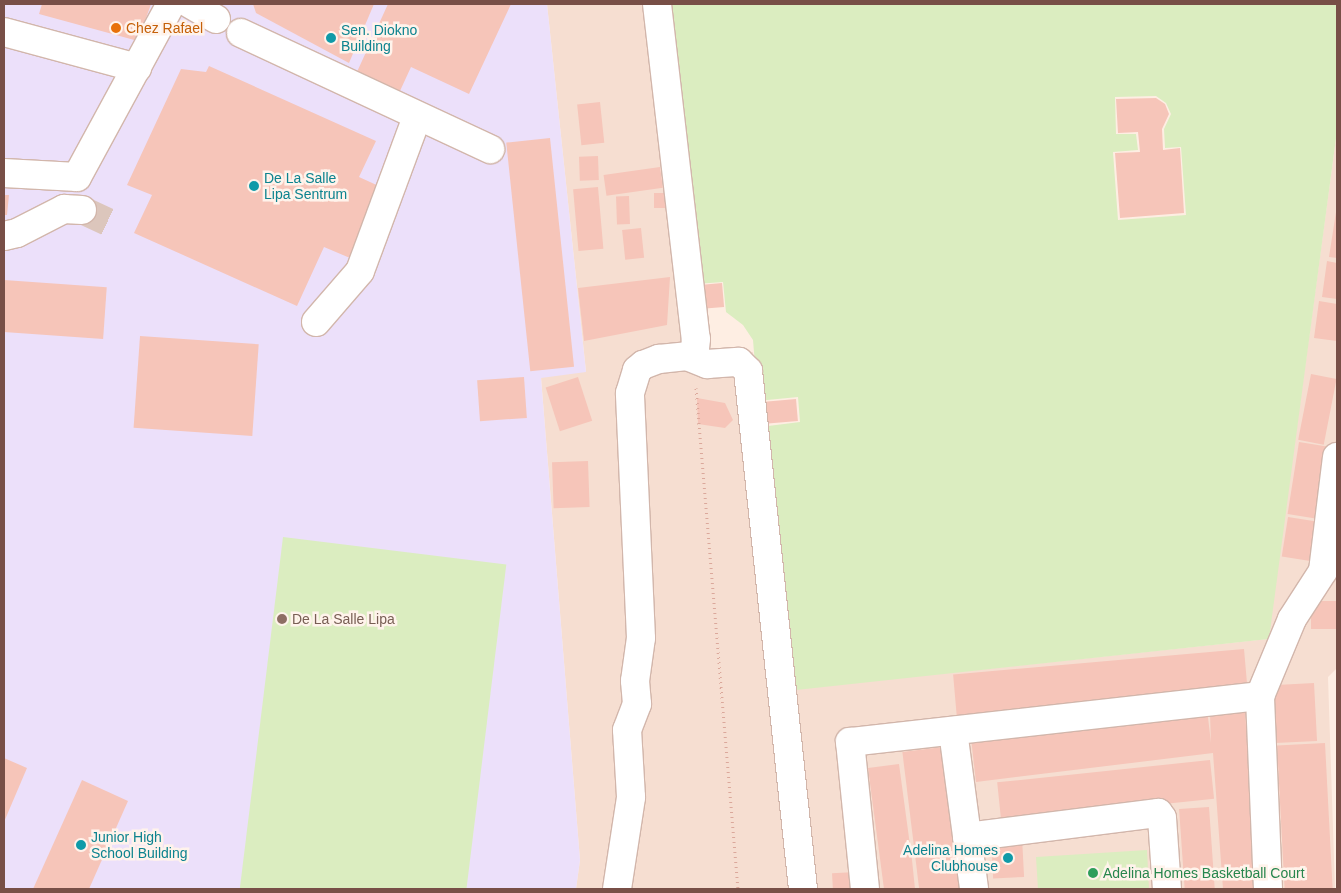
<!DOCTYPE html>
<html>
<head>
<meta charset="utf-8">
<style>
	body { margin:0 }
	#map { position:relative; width:1341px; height:893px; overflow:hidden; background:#feeee3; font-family:Helvetica,sans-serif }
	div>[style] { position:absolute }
	.residential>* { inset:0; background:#f6ded1 }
	.education>* { inset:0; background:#ece0fa }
	.green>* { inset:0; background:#dbedc0; transform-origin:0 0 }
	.building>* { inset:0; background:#f6c5b9; transform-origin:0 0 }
	.minor-tunnel>* { height:28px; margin-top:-14px; transform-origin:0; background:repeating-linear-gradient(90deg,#dcc6bc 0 28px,transparent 0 42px) }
	.path>* { height:3px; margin-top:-1.5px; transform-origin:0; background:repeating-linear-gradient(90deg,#dba89b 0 1px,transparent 0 5px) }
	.roads { filter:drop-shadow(1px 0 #d2b6ab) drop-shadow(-1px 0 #d2b6ab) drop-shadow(0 1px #d2b6ab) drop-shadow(0 -1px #d2b6ab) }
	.minor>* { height:28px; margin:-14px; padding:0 14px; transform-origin:14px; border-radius:14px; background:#fff }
	.dots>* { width:14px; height:14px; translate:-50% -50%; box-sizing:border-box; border:2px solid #fff3eb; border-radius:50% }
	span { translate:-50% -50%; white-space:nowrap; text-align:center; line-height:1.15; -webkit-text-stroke:5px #fff3eb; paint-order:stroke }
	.food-label { font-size:14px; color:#c56008 }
	.left { translate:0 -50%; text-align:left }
	.culture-label { font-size:14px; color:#0d838f }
	.right { translate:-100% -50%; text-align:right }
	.education-label { font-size:14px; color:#785e54 }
	.leisure-label { font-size:14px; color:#27864d }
	.frame { position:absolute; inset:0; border:5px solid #784f47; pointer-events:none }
</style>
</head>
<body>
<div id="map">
	<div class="residential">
		<div style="clip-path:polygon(547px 4px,665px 4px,704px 358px,753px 352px,787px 690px,1268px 639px,1337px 131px,1337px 668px,1328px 677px,1335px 889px,576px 889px,580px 860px,541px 377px,586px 371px)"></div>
	</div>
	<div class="education">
		<div style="clip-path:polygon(4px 4px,547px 4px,586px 372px,541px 378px,580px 860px,576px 889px,4px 889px)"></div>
	</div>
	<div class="green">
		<div style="clip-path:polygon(evenodd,665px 4px,1337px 4px,1337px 131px,1269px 639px,787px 691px,760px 427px,800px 422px,798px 397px,758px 401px,753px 340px,743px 325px,726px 312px,723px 282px,696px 284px,665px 4px,1156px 96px,1166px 103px,1171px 114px,1164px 129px,1165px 148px,1181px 147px,1186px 215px,1118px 220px,1113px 152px,1138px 150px,1136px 134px,1116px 134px,1115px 97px,1156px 96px)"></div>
		<div style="left:283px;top:537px;width:225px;height:354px;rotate:7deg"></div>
		<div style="clip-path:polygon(1147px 850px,1149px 889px,1038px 889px,1036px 857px)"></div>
	</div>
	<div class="building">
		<div style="clip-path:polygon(42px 4px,151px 4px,138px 41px,39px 14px)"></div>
		<div style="clip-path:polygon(253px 4px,374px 4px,349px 63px,256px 13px)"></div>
		<div style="clip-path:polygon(388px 4px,511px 4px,469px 94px,411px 67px,394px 104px,351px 85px)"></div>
		<div style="clip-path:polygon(209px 66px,376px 141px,359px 177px,381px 187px,350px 258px,324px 247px,297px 306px,134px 233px,152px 195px,127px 185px,181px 69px,206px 72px)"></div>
		<div style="clip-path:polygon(1156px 98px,1165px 104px,1169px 114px,1162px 129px,1163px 150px,1180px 148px,1184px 213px,1120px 218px,1115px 153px,1140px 152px,1138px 132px,1118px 133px,1116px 99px)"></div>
		<div style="left:600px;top:102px;width:41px;height:23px;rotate:84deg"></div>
		<div style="left:550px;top:138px;width:230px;height:44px;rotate:84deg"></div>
		<div style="left:598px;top:156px;width:24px;height:19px;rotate:88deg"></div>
		<div style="left:660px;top:167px;width:21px;height:57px;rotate:82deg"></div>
		<div style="left:598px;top:187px;width:62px;height:25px;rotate:85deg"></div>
		<div style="left:654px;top:193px;width:15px;height:15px"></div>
		<div style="clip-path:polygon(4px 195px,9px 195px,7px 215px,4px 215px)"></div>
		<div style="left:629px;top:196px;width:28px;height:13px;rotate:88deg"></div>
		<div style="clip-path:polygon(1336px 212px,1337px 212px,1337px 258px,1329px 257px)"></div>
		<div style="left:641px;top:228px;width:30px;height:19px;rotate:84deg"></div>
		<div style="clip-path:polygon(1327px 261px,1337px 263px,1337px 299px,1322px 297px)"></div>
		<div style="clip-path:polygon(670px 277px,667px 325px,584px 341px,578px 288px)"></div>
		<div style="left:4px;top:280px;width:103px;height:52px;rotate:4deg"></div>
		<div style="left:722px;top:283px;width:24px;height:25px;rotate:85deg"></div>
		<div style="clip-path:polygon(1319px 301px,1337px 304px,1337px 341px,1314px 338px)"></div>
		<div style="left:140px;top:336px;width:119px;height:92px;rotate:4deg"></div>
		<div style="left:1311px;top:374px;width:26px;height:67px;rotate:11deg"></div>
		<div style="left:524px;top:377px;width:41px;height:47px;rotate:86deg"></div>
		<div style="left:578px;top:377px;width:46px;height:34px;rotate:72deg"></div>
		<div style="clip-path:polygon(697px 398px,725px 403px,733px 420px,725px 428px,698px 424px)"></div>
		<div style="left:796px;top:399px;width:22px;height:36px;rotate:85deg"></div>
		<div style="left:1299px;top:442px;width:33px;height:73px;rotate:9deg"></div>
		<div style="left:588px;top:461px;width:46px;height:36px;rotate:88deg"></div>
		<div style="left:1288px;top:517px;width:32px;height:40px;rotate:9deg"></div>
		<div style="left:1311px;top:601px;width:25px;height:28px"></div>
		<div style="left:1244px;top:649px;width:42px;height:292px;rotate:85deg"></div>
		<div style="left:1314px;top:683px;width:58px;height:42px;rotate:87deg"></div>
		<div style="clip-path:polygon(1207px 709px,1211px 743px,1210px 714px,1245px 711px,1258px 889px,1223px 889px,1213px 753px,976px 782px,971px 738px)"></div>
		<div style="left:1325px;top:743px;width:146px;height:48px;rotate:87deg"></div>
		<div style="left:951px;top:746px;width:144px;height:49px;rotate:83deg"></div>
		<div style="clip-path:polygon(4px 758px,27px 768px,4px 822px)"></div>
		<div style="left:1210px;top:760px;width:39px;height:214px;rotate:84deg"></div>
		<div style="clip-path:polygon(899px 764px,912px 860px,915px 889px,884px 889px,868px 768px)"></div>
		<div style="clip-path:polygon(82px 780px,128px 801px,89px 889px,33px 889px)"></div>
		<div style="left:1209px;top:807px;width:82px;height:30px;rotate:86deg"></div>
		<div style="left:1022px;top:837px;width:40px;height:31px;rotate:87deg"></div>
		<div style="left:856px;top:872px;width:17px;height:24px;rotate:87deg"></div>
	</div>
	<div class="minor-tunnel">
		<div style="left:82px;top:210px;width:35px;rotate:25deg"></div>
	</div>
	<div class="path">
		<div style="left:696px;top:388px;width:503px;rotate:85.21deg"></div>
	</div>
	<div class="roads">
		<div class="minor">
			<div style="left:190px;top:4px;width:30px;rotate:30deg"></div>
			<div style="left:657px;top:4px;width:337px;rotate:83.4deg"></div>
			<div style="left:696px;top:339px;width:19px;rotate:96deg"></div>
			<div style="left:4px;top:32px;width:138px;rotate:15.1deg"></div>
			<div style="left:241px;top:33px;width:275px;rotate:25deg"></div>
			<div style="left:4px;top:173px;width:73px;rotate:3.1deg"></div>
			<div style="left:77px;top:177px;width:197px;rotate:-61.5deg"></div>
			<div style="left:4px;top:236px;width:13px;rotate:-13deg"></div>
			<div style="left:17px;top:233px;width:53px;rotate:-27.1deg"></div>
			<div style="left:64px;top:209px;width:18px;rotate:3deg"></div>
			<div style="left:316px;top:322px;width:67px;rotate:-49.2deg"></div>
			<div style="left:360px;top:271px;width:164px;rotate:-69.7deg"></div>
			<div style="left:953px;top:731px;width:159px;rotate:82.4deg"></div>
			<div style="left:967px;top:837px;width:193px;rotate:-7.2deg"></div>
			<div style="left:1158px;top:813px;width:6px;rotate:51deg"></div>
			<div style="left:1162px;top:818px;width:71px;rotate:86deg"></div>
			<div style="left:617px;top:889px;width:93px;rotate:-81.3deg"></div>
			<div style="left:631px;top:797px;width:67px;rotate:-93.4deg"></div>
			<div style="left:627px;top:730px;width:28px;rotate:-69deg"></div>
			<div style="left:637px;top:704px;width:23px;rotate:-95deg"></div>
			<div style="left:635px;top:681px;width:43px;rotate:-82.1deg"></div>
			<div style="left:641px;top:638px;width:245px;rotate:-92.6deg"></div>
			<div style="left:630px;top:393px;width:24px;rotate:-73deg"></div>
			<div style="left:637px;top:370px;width:8px;rotate:-40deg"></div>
			<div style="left:643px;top:365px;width:17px;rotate:-21deg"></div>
			<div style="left:659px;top:359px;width:28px;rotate:-6deg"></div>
			<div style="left:687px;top:356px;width:22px;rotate:22deg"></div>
			<div style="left:707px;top:364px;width:32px;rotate:-4deg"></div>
			<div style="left:739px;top:362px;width:13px;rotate:45deg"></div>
			<div style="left:748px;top:371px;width:521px;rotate:83.94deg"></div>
			<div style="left:865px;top:889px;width:148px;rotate:-95.8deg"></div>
			<div style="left:850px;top:742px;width:413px;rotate:-6.4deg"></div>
			<div style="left:1268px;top:889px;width:193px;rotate:-92.4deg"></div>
			<div style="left:1260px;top:696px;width:83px;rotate:-67.4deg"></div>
			<div style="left:1292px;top:619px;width:57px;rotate:-57.1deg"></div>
			<div style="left:1323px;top:571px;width:115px;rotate:-83deg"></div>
		</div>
	</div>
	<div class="dots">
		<div style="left:116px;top:28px;background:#e8710a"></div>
		<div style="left:331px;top:38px;background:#0f9aa8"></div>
		<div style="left:254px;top:186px;background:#0f9aa8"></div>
		<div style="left:282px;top:619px;background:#8d6e63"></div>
		<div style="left:81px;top:845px;background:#0f9aa8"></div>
		<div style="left:1008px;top:858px;background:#0f9aa8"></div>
		<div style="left:1093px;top:873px;background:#2e9e5b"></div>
	</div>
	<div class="food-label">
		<span class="left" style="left:126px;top:28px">Chez Rafael</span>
	</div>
	<div class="culture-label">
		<span class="left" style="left:341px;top:38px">Sen. Diokno<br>Building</span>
		<span class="left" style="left:264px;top:186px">De La Salle<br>Lipa Sentrum</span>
		<span class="left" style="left:91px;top:845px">Junior High<br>School Building</span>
		<span class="right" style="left:998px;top:858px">Adelina Homes<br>Clubhouse</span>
	</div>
	<div class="education-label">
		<span class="left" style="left:292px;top:619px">De La Salle Lipa</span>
	</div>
	<div class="leisure-label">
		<span class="left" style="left:1103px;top:873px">Adelina Homes Basketball Court</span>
	</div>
	<div class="frame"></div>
</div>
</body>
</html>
